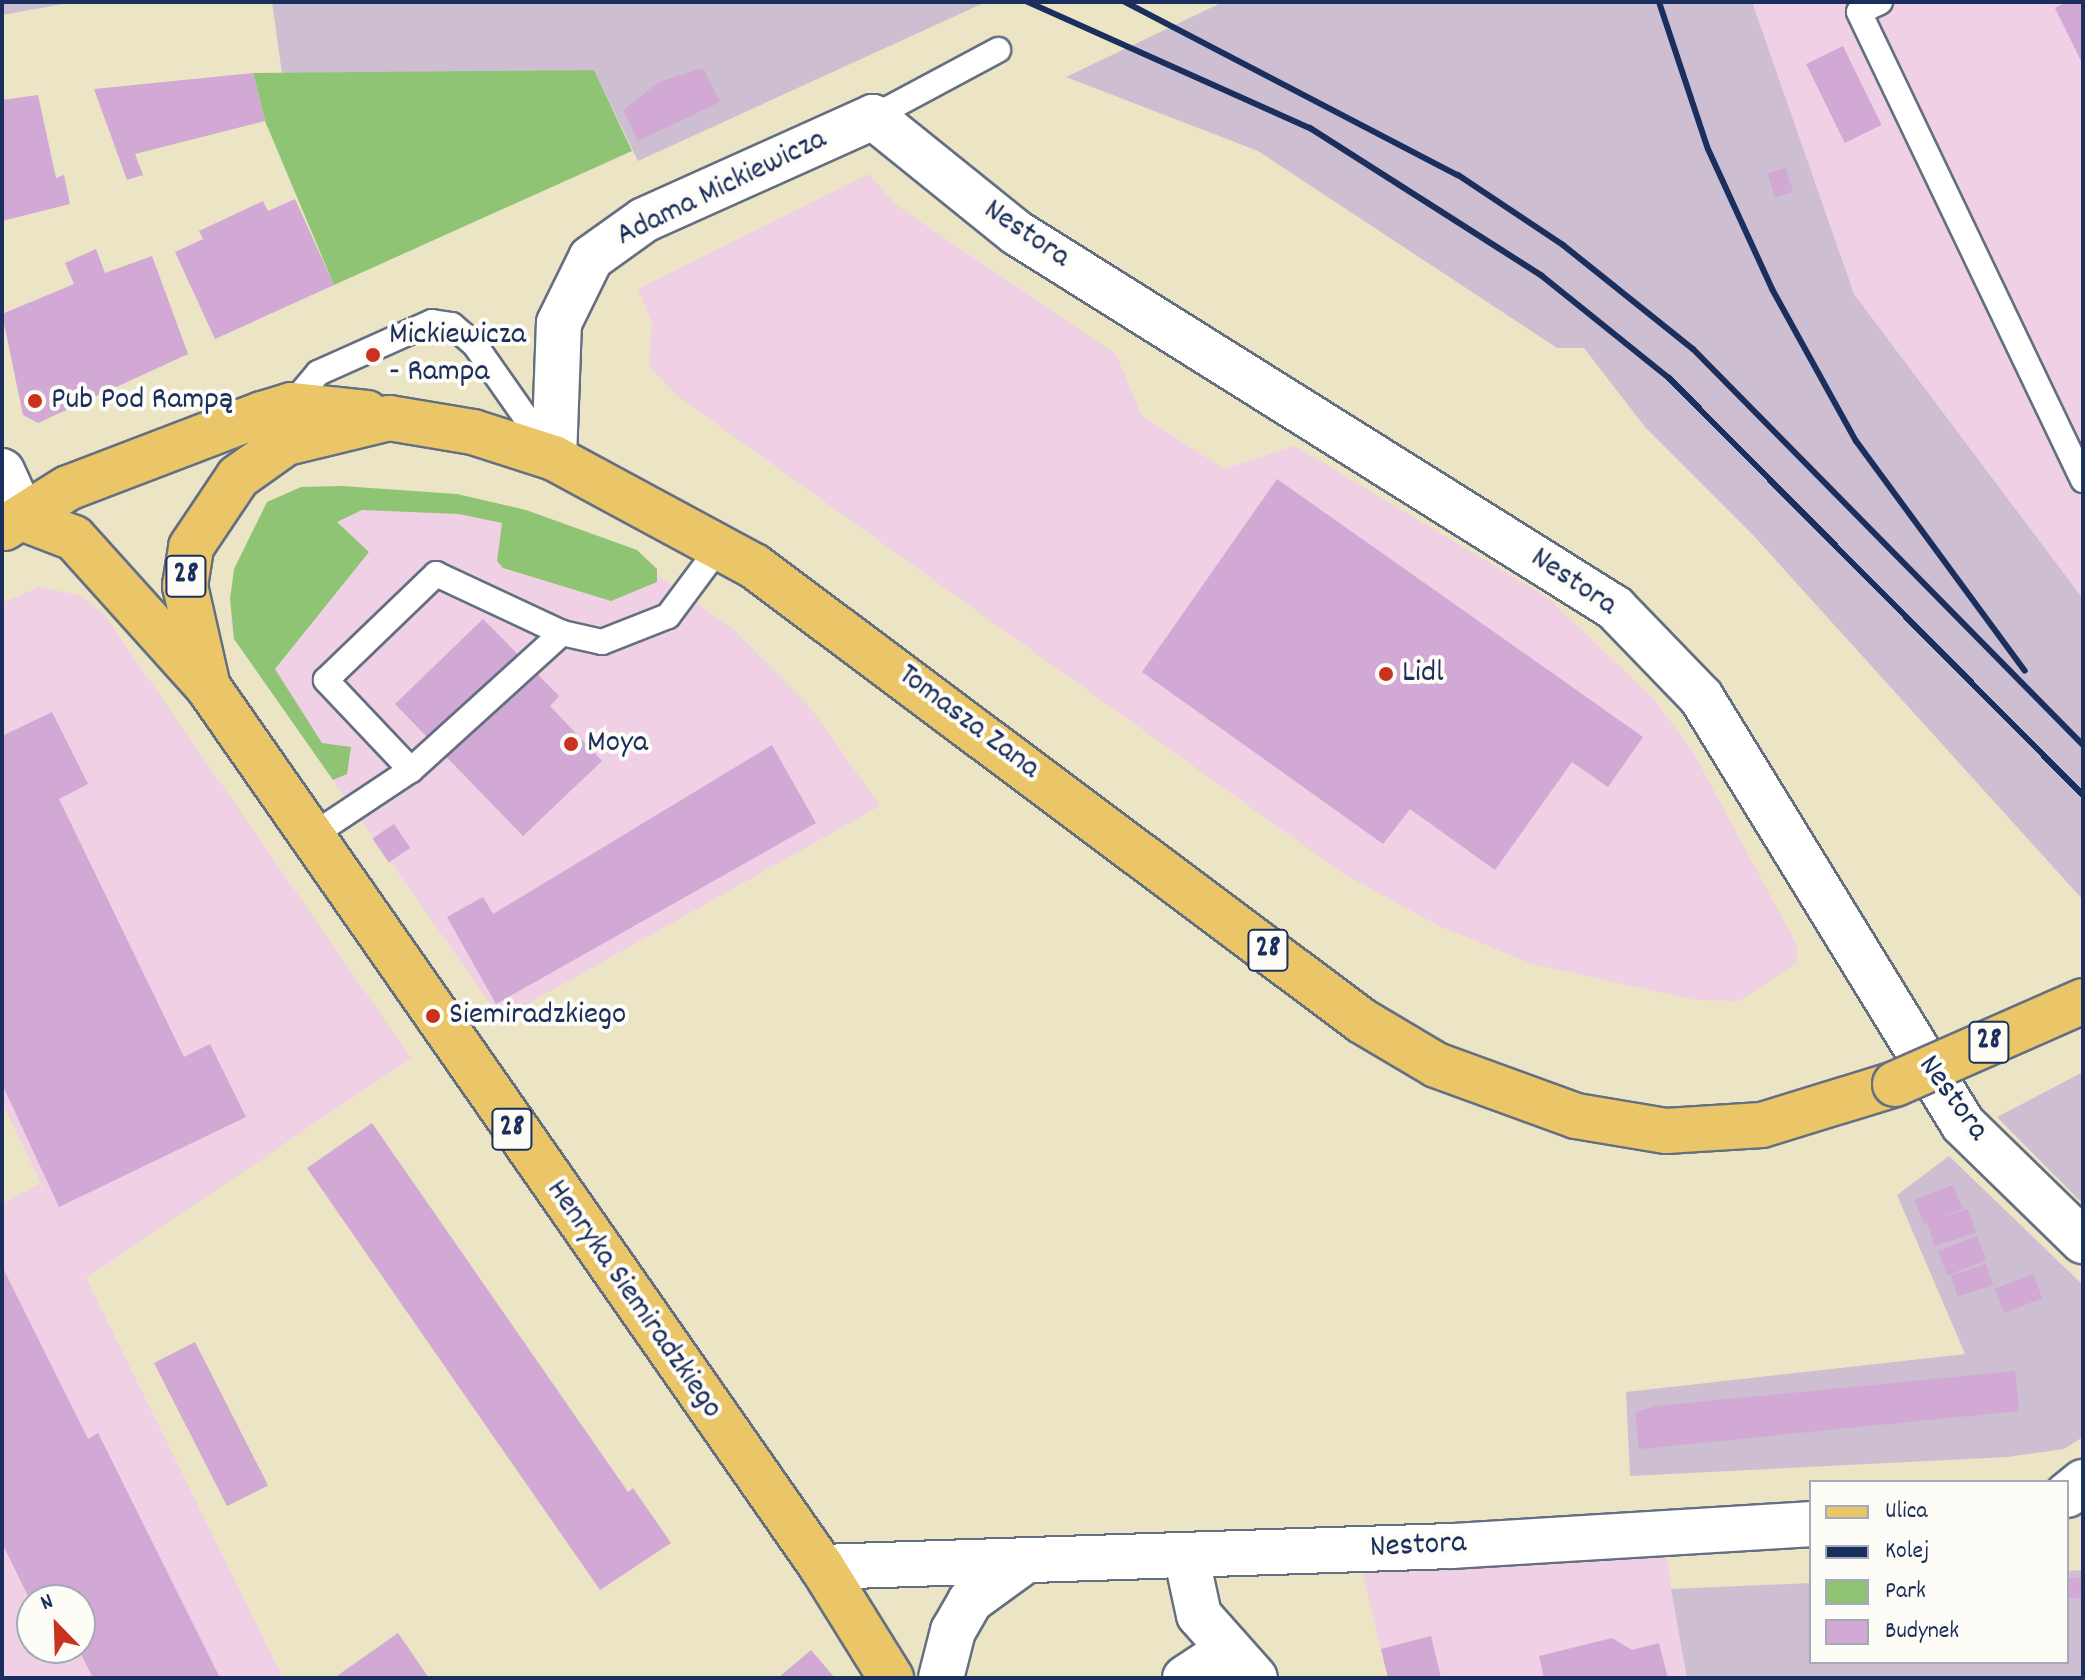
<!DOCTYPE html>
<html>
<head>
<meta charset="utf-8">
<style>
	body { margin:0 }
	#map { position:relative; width:2085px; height:1680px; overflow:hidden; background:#ece5c5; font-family:Dekko,sans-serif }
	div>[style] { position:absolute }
	.built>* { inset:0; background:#f0d0e5 }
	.industrial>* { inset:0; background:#cebed2 }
	.green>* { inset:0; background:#90c475 }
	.building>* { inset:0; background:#d2a8d4; transform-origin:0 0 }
	.roads { filter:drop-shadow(2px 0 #646f82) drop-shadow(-2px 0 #646f82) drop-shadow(0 2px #646f82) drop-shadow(0 -2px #646f82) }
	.service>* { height:24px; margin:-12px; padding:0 12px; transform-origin:12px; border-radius:12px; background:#fff }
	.minor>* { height:44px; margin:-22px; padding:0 22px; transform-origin:22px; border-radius:22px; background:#fff }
	.tertiary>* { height:44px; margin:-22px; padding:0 22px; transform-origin:22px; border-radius:22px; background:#fff }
	.primary>* { height:44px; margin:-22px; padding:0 22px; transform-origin:22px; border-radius:22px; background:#eac669 }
	.rail>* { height:6px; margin:-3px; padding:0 3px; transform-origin:3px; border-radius:3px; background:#1b2f5e }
	.bridges { filter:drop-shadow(2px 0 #646f82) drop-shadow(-2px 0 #646f82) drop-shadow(0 2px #646f82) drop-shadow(0 -2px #646f82) }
	.primary-bridge>* { height:44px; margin:-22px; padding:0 22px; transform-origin:22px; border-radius:22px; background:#eac669 }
	.dots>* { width:22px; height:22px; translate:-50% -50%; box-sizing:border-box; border:4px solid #fdfcf7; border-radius:50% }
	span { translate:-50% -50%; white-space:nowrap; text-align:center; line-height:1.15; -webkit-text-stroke:8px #fdfcf7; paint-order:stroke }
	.shield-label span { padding:2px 6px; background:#fdfcf7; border:2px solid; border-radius:6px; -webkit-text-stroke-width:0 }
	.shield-label { font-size:30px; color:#1b2f5e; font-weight:700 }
	.street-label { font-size:32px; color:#1b2f5e }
	.poi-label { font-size:32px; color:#1b2f5e }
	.left { translate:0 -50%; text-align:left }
	.frame { position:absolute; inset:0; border:4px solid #1b2f5e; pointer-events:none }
	.legend { position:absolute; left:1809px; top:1480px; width:260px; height:184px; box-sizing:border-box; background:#fdfcf7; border:2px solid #a3aaba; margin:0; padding:10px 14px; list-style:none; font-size:24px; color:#1b2f5e }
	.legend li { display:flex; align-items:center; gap:16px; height:40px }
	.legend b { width:40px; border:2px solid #a3aaba }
	.north { position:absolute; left:16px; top:1584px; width:80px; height:80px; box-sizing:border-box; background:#fdfcf7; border:2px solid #a3aaba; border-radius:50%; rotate:337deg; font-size:22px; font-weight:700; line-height:32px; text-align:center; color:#1b2f5e }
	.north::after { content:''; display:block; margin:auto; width:28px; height:36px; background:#c8321e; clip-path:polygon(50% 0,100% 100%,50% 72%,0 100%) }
</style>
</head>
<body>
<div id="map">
	<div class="built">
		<div style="clip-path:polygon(1751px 2px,2083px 2px,2083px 599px,1854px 294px)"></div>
		<div style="clip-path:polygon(869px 174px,896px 205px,1116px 354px,1142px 416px,1224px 469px,1295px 446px,1548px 598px,1654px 699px,1693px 752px,1797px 945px,1797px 963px,1739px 1001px,1695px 1000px,1532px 964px,1439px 926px,1342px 873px,676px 395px,649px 367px,652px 323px,638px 289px)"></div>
		<div style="clip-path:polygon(337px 505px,465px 510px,585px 542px,659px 576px,734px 630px,810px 707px,880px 806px,501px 1019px,234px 639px,230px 619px)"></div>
		<div style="clip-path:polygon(evenodd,40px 587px,78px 595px,103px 613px,411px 1058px,86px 1278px,283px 1678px,2px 1678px,2px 1204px,39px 1184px,45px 1192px,2px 1102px,2px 603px,40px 587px,32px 1600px,80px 1600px,80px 1648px,32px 1648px,32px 1600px)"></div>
		<div style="clip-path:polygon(1662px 1531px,1687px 1678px,1388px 1678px,1357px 1550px)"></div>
	</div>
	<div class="industrial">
		<div style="clip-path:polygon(2px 2px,74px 2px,2px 15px)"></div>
		<div style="clip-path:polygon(272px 2px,986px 2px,638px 161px,594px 70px,282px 74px)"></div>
		<div style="clip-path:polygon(1223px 2px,1752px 2px,1854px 294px,2083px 599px,2083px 900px,1753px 535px,1645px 427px,1584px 348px,1557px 348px,1258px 151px,1066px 77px)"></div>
		<div style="clip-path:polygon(2083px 1072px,2083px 1204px,1997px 1117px)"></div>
		<div style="clip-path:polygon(1949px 1156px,2083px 1285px,2083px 1437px,2064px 1449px,2007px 1457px,1630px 1476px,1626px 1392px,1965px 1354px,1897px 1195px)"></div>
		<div style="clip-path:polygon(2083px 1570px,2083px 1678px,1687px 1678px,1671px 1589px,1811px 1583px,1811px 1662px,2067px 1662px,2067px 1571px)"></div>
	</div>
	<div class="green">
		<div style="clip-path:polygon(594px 70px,632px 151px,334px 285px,265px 121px,253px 73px)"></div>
		<div style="clip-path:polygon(342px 486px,457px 494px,526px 510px,637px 550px,657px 569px,657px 582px,611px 601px,503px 568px,497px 561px,502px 523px,459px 514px,362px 510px,337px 522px,369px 552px,275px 669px,322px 743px,351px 747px,347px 774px,333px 780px,234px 639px,230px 599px,234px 569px,267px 502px,301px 487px)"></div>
	</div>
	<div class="building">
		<div style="clip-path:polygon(2067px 2px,2083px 2px,2083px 65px,2055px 8px)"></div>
		<div style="left:1843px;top:46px;width:88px;height:41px;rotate:64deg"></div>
		<div style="clip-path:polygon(703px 68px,720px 102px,638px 141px,623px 110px,659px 82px)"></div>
		<div style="clip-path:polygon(253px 73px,265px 121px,135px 154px,143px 175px,127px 180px,94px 89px)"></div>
		<div style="clip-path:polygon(38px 95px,56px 178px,64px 175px,70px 204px,2px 221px,2px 100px)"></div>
		<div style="left:1786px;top:168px;width:25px;height:19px;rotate:74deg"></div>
		<div style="clip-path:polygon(295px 199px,334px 285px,215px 339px,175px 252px,203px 239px,199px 231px,263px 201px,268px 211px)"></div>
		<div style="clip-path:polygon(96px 249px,105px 273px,152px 256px,188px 354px,38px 423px,23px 415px,2px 314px,74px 284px,65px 263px)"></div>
		<div style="clip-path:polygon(1277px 479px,1643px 737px,1608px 787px,1572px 762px,1495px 870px,1410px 809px,1383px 844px,1142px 672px)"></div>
		<div style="clip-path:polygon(483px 619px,559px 696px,550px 706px,602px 761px,523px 836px,395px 704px)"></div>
		<div style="clip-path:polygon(52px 712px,88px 784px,59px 799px,184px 1057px,210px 1044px,246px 1117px,59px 1207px,2px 1084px,2px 736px)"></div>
		<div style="clip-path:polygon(772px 745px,816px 823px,496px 1004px,447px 917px,483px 897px,493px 914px)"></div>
		<div style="left:394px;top:824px;width:29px;height:26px;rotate:56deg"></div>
		<div style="clip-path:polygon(372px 1123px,628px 1492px,633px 1488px,671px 1543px,600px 1590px,307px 1168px)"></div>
		<div style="left:1953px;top:1185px;width:26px;height:41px;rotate:69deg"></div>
		<div style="left:1968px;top:1209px;width:25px;height:43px;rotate:72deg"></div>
		<div style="left:1977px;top:1236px;width:26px;height:42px;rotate:69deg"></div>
		<div style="left:1986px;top:1264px;width:22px;height:37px;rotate:72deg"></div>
		<div style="clip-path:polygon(2px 1266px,88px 1439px,98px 1433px,220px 1678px,93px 1678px,78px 1648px,80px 1600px,54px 1600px,50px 1591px,30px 1600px,2px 1543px)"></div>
		<div style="left:2033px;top:1274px;width:26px;height:41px;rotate:69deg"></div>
		<div style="left:195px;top:1342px;width:161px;height:46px;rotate:63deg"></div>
		<div style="clip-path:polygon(2015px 1371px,2019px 1411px,1639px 1449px,1635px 1412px,1657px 1406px)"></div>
		<div style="left:2067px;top:1578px;width:16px;height:20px"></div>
		<div style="clip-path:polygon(398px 1633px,429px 1678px,334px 1678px)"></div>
		<div style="clip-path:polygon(1431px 1636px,1441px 1678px,1388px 1678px,1381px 1649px)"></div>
		<div style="clip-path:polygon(1612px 1638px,1632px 1650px,1659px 1643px,1668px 1678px,1544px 1678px,1539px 1656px)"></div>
		<div style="clip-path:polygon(811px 1650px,835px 1678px,778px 1678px)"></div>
	</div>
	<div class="roads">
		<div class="service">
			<div style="left:1880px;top:2px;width:23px;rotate:155deg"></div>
			<div style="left:1859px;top:12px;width:519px;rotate:64.42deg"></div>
			<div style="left:873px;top:117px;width:142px;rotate:-28.2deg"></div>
			<div style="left:291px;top:405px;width:42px;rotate:-49.8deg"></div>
			<div style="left:318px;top:373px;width:125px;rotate:-24.1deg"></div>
			<div style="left:432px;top:322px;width:20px;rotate:9deg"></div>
			<div style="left:452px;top:325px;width:30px;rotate:41deg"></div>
			<div style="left:475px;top:345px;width:131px;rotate:55deg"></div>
			<div style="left:411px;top:770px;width:204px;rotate:-42.2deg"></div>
			<div style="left:310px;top:837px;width:121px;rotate:-33.6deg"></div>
			<div style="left:411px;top:770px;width:124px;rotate:-133.4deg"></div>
			<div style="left:326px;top:680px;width:153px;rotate:-43.9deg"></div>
			<div style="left:436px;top:574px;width:139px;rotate:25.1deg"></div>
			<div style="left:562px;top:633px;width:41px;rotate:12.7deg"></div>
			<div style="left:602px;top:642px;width:71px;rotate:-21.5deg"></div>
			<div style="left:668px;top:616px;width:89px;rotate:-53.3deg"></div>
		</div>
		<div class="minor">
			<div style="left:2px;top:471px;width:53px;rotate:65.4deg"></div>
			<div style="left:1186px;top:1555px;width:61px;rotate:77.8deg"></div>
			<div style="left:1199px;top:1615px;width:84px;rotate:48.4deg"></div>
			<div style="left:1185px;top:1678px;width:49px;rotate:-33.4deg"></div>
		</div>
		<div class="tertiary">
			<div style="left:554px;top:458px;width:135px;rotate:-87.9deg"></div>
			<div style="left:559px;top:323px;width:72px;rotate:-63.8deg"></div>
			<div style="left:591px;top:258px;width:65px;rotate:-35.6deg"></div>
			<div style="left:644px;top:220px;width:251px;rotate:-24.2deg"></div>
			<div style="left:873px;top:117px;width:185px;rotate:38.9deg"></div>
			<div style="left:1017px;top:233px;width:706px;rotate:32.09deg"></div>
			<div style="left:1615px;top:608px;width:124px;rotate:46deg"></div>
			<div style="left:1701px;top:697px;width:501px;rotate:58.47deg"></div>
			<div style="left:1963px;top:1124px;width:168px;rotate:44.3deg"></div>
			<div style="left:2067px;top:1495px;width:21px;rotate:-39deg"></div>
			<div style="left:822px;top:1567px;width:630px;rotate:-1.91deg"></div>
			<div style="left:1452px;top:1546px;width:360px;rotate:-3.5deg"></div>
			<div style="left:941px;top:1678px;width:49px;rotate:-75.7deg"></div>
			<div style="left:953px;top:1631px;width:34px;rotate:-60deg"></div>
			<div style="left:970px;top:1601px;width:68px;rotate:-36deg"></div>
		</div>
		<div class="primary">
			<div style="left:24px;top:519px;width:53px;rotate:20.8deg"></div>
			<div style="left:74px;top:538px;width:200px;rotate:48deg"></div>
			<div style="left:208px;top:687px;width:1073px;rotate:55.1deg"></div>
			<div style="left:822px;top:1567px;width:131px;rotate:58.1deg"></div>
			<div style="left:4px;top:528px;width:75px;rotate:-32deg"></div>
			<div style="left:68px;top:488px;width:208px;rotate:-20.9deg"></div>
			<div style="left:262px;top:414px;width:30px;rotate:-17deg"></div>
			<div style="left:291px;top:405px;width:76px;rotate:6deg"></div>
			<div style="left:208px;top:687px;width:104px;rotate:-102.8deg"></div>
			<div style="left:185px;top:586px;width:39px;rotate:-81deg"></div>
			<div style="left:191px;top:547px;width:84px;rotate:-56.1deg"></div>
			<div style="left:238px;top:477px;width:59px;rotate:-35.3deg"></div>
			<div style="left:286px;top:443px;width:106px;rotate:-13.6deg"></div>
			<div style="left:389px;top:418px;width:85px;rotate:9.5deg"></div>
			<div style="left:473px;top:432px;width:85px;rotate:17.8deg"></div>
			<div style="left:554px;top:458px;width:227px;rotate:28.4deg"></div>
			<div style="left:754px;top:566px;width:759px;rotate:36.81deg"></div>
			<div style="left:1362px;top:1021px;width:86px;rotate:30.7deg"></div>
			<div style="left:1436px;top:1065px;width:149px;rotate:20deg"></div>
			<div style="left:1576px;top:1116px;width:91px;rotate:9.5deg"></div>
			<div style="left:1666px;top:1131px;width:96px;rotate:-3.6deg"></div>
			<div style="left:1762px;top:1125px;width:139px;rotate:-17.1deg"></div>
		</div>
	</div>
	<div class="rail">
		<div style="left:1028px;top:2px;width:309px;rotate:24.1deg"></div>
		<div style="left:1310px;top:128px;width:275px;rotate:32.5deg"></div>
		<div style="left:1542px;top:276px;width:163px;rotate:38.8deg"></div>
		<div style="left:1669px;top:378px;width:588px;rotate:45.21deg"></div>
		<div style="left:1125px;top:2px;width:375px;rotate:27.5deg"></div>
		<div style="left:1458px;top:175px;width:126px;rotate:33.7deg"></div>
		<div style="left:1563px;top:245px;width:166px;rotate:38.7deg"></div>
		<div style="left:1693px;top:349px;width:556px;rotate:45.44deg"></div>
		<div style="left:1659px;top:2px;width:155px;rotate:71.6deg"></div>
		<div style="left:1708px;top:149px;width:154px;rotate:65.4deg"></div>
		<div style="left:1772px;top:289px;width:174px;rotate:61.1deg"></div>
		<div style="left:1856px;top:441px;width:285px;rotate:53.7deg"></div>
	</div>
	<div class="bridges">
		<div class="primary-bridge">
			<div style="left:1895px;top:1084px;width:206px;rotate:-23.8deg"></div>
		</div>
	</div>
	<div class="dots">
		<div style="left:373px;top:355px;background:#c8321e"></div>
		<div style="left:35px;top:401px;background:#c8321e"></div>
		<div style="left:1386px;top:674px;background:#c8321e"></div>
		<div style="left:571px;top:744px;background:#c8321e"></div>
		<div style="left:433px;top:1016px;background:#c8321e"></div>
	</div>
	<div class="shield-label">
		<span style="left:186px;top:576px">28</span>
		<span style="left:1268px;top:950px">28</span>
		<span style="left:1989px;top:1042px">28</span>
		<span style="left:512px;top:1129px">28</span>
	</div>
	<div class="street-label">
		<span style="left:722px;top:189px;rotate:-26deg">Adama Mickiewicza</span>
		<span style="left:1026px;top:235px;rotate:34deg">Nestora</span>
		<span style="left:1573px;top:583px;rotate:34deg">Nestora</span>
		<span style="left:968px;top:723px;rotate:37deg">Tomasza Zana</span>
		<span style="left:1952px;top:1099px;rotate:54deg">Nestora</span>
		<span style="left:633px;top:1300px;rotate:55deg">Henryka Siemiradzkiego</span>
		<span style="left:1418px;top:1547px;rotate:-3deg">Nestora</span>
	</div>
	<div class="poi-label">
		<span class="left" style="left:389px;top:355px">Mickiewicza<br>- Rampa</span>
		<span class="left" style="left:51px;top:401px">Pub Pod Rampą</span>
		<span class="left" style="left:1402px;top:674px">Lidl</span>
		<span class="left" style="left:587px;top:744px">Moya</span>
		<span class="left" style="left:449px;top:1016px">Siemiradzkiego</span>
	</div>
	<div class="frame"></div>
	<ul class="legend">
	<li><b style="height:10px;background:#eac669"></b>Ulica</li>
	<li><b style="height:10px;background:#1b2f5e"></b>Kolej</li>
	<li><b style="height:22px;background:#90c475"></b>Park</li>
	<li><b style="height:22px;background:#d2a8d4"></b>Budynek</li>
	</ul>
	<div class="north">N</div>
</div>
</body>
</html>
